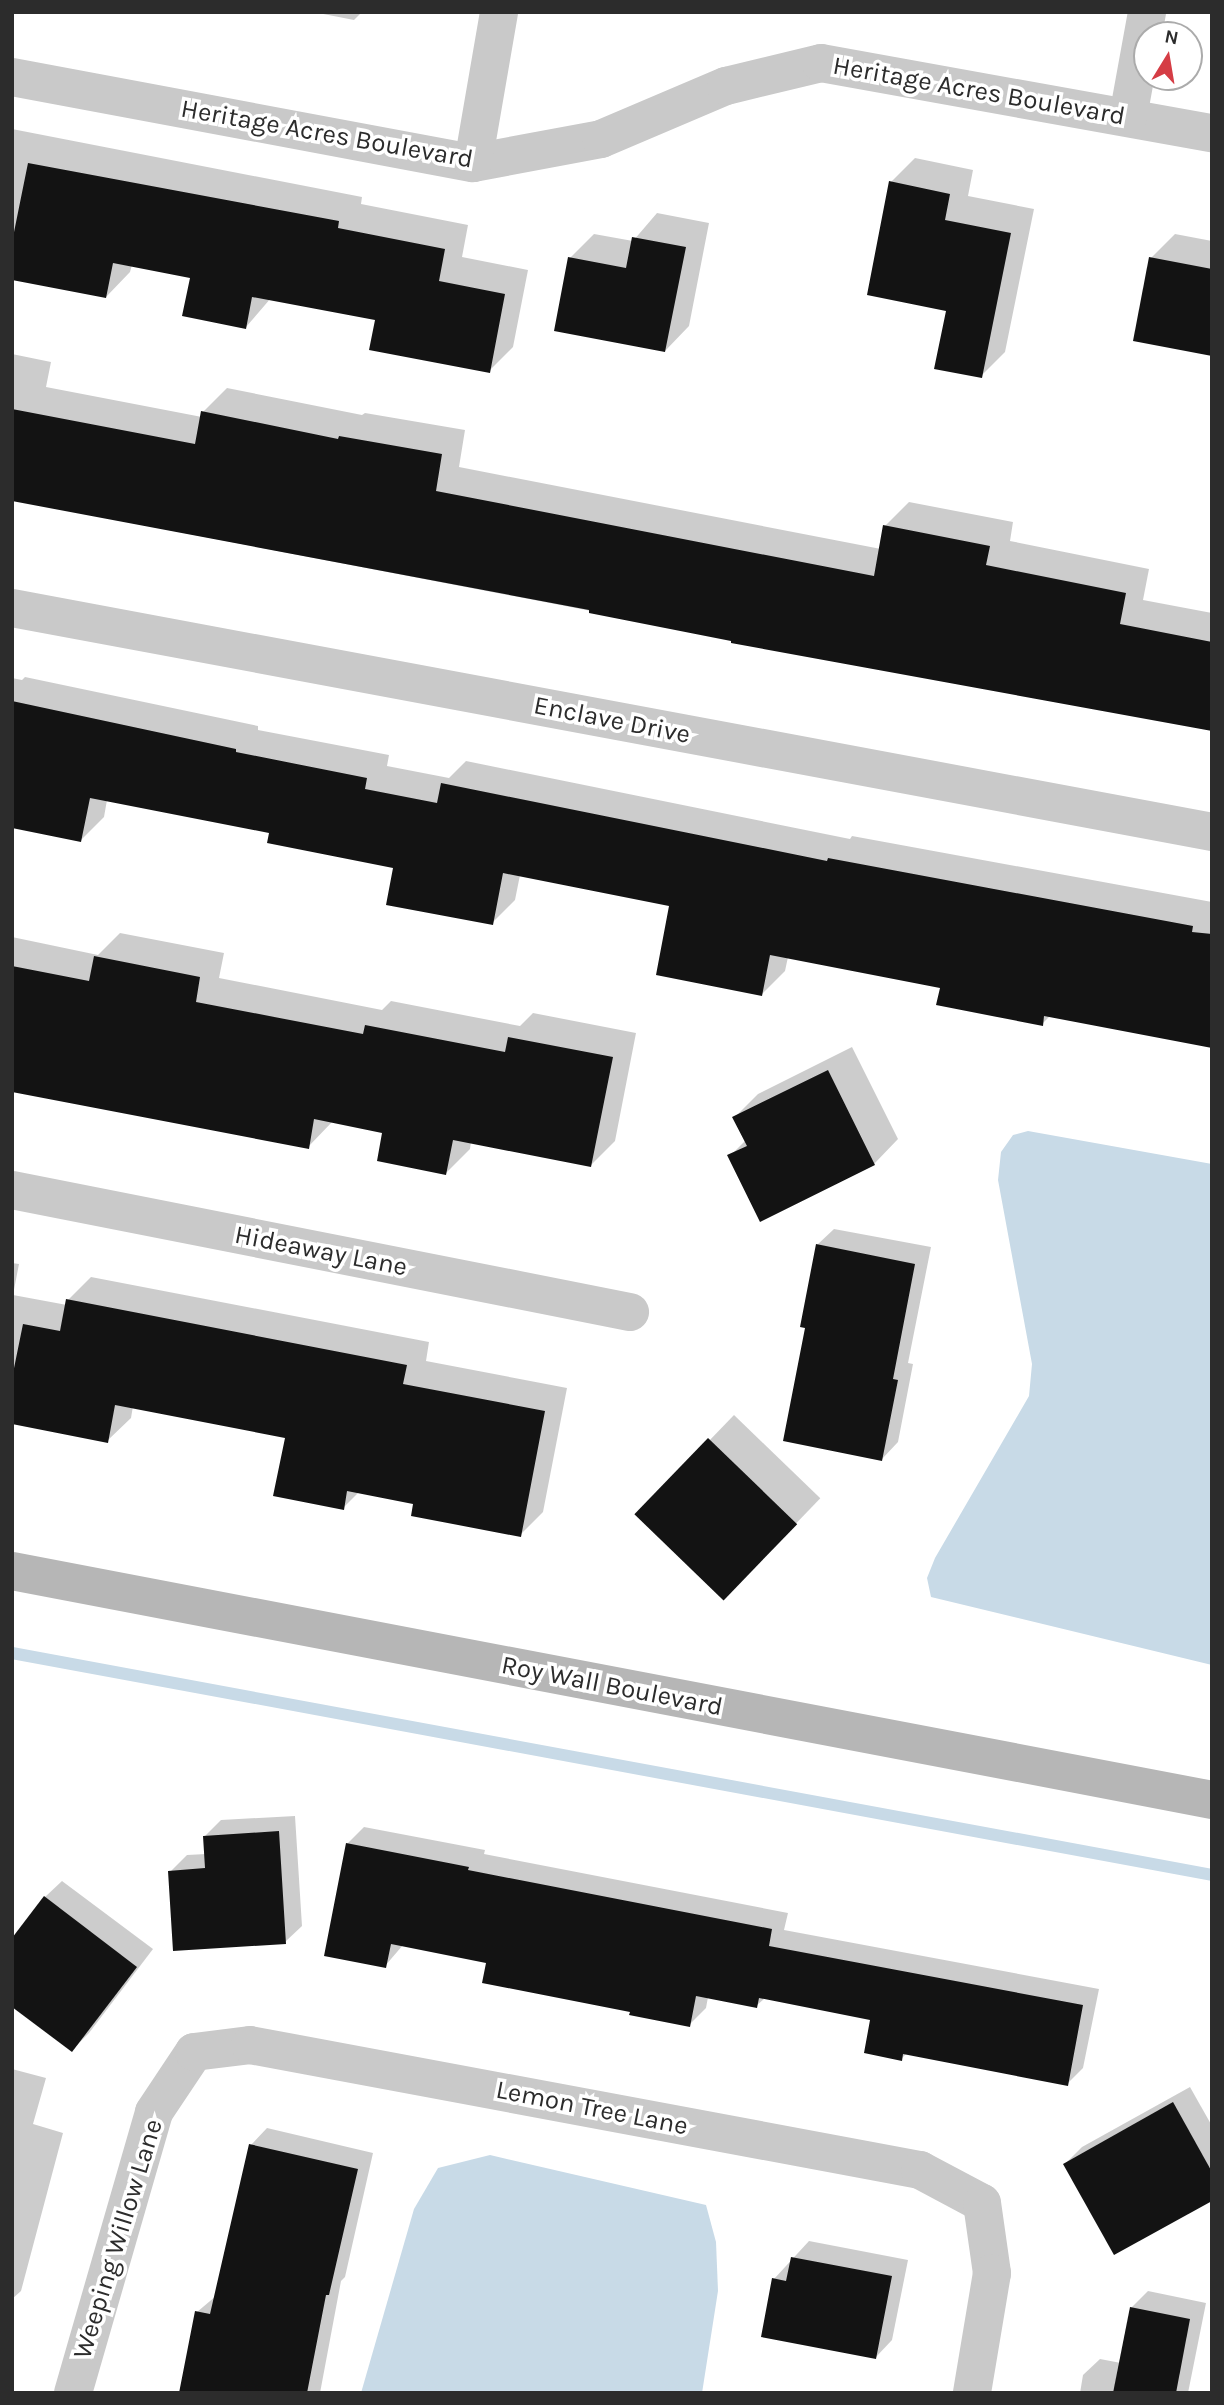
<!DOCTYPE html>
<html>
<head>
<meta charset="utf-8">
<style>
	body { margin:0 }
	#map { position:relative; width:1224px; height:2405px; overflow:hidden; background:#fff; font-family:Karla,sans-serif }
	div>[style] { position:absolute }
	.water>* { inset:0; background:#c8dae7 }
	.shadow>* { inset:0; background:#0003; transform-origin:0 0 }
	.stream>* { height:12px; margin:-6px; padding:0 6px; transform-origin:6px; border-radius:6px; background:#c8dae7 }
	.building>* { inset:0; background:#131313; transform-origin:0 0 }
	.street>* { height:38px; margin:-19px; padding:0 19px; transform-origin:19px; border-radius:19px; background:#c9c9c9 }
	.secondary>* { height:38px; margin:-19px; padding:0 19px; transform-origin:19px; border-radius:19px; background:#b6b6b6 }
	span { translate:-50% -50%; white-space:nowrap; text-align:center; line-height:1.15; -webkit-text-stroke:7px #fff; paint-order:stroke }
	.street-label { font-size:26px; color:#2c2c2c }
	.frame { position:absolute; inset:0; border:14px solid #2c2c2c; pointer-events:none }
	.north { position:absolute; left:1133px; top:21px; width:70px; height:70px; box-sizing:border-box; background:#fff; border:2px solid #ababab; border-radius:50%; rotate:11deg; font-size:19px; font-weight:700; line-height:28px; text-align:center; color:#2c2c2c }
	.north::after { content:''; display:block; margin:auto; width:24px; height:32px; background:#d53d45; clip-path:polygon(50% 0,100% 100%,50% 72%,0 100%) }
</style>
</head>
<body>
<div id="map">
	<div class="water">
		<div style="clip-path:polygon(1028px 1131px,1212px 1164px,1212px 1665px,931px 1597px,927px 1578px,935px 1558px,1029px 1396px,1032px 1364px,998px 1180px,1001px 1152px,1013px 1135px)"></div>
		<div style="clip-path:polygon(490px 2155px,706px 2205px,716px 2242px,718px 2291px,702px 2393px,361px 2393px,414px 2209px,438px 2168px)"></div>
	</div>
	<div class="shadow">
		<div style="clip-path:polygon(313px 12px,362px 12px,354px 20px)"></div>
		<div style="clip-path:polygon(12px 129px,362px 197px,361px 204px,468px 225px,462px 257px,528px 270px,513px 347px,489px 371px,377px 319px,271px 298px,246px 327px,192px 276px,132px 265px,130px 272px,106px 297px,12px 278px)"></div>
		<div style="clip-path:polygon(915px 158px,973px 170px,968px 196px,1034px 209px,1005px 352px,981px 376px,891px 182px)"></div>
		<div style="clip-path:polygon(657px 213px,709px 223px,689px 326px,665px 351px,570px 258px,594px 234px,633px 241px)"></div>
		<div style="clip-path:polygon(1175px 234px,1212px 241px,1212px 354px,1151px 258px)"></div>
		<div style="clip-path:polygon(12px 354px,51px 362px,46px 387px,202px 417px,203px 412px,227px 388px,362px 415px,365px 413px,465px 430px,459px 467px,881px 549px,885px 526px,909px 502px,1013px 522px,1010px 541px,1149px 569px,1143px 600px,1212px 613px,1212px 730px,12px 500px)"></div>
		<div style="clip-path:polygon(25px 677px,258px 726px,258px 730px,389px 755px,387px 766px,449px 778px,466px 761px,850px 839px,852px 836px,1212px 902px,1212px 1046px,1051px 1015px,1042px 1024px,942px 987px,788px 957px,785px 971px,762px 994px,671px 905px,520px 875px,515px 900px,492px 923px,396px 866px,271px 832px,107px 800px,104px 817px,81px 840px,12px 827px,12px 678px,22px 680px)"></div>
		<div style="clip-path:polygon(120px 933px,224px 953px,219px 978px,382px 1010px,391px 1001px,520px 1026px,533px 1013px,636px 1033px,615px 1141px,591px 1165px,471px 1142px,470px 1149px,446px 1173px,384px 1131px,333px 1121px,308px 1147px,12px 1090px,12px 937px,98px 955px)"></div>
		<div style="clip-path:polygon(852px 1047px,898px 1139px,874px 1164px,730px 1156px,746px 1140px,734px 1118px,758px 1094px)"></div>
		<div style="clip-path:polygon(834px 1229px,931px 1247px,908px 1363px,913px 1364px,898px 1442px,882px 1459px,807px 1326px,817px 1245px)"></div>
		<div style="clip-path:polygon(12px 1263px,19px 1264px,13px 1295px,67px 1305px,68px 1300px,91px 1277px,429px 1342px,426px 1361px,567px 1388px,543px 1512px,520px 1535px,416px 1503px,359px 1492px,343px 1508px,287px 1436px,133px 1406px,131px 1418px,107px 1441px,12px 1422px)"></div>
		<div style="left:734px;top:1415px;width:120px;height:139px;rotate:44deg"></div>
		<div style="clip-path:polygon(295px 1816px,302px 1926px,285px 1942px,170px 1872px,187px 1855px,206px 1854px,205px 1836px,221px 1820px)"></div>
		<div style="clip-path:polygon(364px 1827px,485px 1850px,484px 1854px,788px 1913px,784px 1930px,1099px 1989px,1083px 2068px,1067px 2084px,907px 2053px,901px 2059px,872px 2018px,765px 1998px,756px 2006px,708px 1997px,706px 2008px,689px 2025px,632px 2010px,488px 1961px,403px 1945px,385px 1966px,347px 1844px)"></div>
		<div style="clip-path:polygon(62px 1881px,153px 1949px,89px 2033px,72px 2050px,45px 1897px)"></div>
		<div style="clip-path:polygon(12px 2069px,46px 2078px,33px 2124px,63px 2133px,21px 2291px,12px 2299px)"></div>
		<div style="clip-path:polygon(1190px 2087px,1212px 2126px,1212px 2199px,1065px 2164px,1082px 2147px)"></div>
		<div style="clip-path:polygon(267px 2128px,373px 2153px,345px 2277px,341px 2281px,320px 2393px,181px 2393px,197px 2312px,216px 2296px,251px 2145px)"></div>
		<div style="clip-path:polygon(809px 2241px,908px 2260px,892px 2340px,876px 2357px,774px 2279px)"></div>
		<div style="clip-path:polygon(1148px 2291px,1206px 2303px,1188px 2393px,1080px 2393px,1083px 2375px,1100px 2359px,1121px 2363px,1131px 2308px)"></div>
	</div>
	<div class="stream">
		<div style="left:12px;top:1653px;width:1220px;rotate:10.48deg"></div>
	</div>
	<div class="building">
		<div style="clip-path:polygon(28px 163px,339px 221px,338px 228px,445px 249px,439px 281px,505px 294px,490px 373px,369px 350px,375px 320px,252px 297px,246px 329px,182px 316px,190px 278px,113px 263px,106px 298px,12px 280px,12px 242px)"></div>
		<div style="clip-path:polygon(889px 181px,950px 194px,945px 220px,1011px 233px,982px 378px,934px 369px,946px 311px,867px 295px)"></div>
		<div style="clip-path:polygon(632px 237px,686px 247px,665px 352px,554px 331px,568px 257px,626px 268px)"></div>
		<div style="clip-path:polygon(1149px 257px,1212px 269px,1212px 356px,1133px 341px)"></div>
		<div style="clip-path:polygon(12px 409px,195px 444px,201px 411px,338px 439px,339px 436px,442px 454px,436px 491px,874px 576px,883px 525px,990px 546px,986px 565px,1126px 593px,1120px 624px,1212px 642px,1212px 731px,731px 643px,731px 641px,589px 613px,589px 610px,12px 501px)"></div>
		<div style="clip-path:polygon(12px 701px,236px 749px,236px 752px,367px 778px,365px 789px,437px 803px,441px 783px,827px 861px,828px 858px,1193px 926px,1192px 932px,1212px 934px,1212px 1048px,1044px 1016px,1043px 1026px,936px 1005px,940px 988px,770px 955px,762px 996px,656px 975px,669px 906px,503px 873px,493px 925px,386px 905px,393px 868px,267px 843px,269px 833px,90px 798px,81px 842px,12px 828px)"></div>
		<div style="clip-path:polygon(94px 956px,200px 977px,196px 1002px,363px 1034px,365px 1025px,505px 1052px,508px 1037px,613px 1057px,591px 1167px,453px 1140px,446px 1175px,377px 1161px,382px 1133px,314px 1119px,309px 1149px,12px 1092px,12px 966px,89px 981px)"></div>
		<div style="clip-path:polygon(828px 1070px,875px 1165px,760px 1222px,727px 1155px,747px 1146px,732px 1117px)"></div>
		<div style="clip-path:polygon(816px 1244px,915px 1264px,893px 1379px,898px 1380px,882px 1461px,783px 1441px,805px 1328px,800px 1327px)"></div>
		<div style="clip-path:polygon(66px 1299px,407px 1365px,403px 1384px,545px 1411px,521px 1537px,411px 1516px,413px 1504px,347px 1491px,344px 1510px,273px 1496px,285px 1438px,115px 1405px,108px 1443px,12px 1424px,12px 1378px,23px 1324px,60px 1331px)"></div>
		<div style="left:708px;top:1438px;width:124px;height:106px;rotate:44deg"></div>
		<div style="clip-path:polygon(279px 1831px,286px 1944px,173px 1951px,168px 1871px,205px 1868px,203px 1836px)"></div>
		<div style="clip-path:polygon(346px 1843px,469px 1867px,468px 1870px,772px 1929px,769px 1946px,1083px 2005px,1068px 2086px,903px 2054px,902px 2061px,864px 2053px,870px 2020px,759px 1998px,757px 2008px,696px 1996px,690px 2027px,629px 2015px,630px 2012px,482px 1983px,486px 1963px,391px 1944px,386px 1968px,324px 1956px)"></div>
		<div style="clip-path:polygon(44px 1896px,137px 1967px,72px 2052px,12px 2007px,12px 1938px)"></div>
		<div style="clip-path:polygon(1173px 2102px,1212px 2172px,1212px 2201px,1114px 2255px,1063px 2164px)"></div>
		<div style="clip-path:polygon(249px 2144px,358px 2169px,329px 2295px,326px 2295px,307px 2393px,179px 2393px,195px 2311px,210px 2314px)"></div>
		<div style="clip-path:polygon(791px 2257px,892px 2276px,876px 2359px,761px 2337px,772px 2278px,786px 2281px)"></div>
		<div style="clip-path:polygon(1130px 2307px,1190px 2319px,1176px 2393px,1113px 2393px)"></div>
	</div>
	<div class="street">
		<div style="left:12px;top:77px;width:469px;rotate:10.6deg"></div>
		<div style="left:473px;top:163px;width:130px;rotate:-10.6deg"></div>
		<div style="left:601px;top:139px;width:136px;rotate:-23deg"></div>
		<div style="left:726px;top:86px;width:98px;rotate:-13.6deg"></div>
		<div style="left:821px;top:63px;width:397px;rotate:10.2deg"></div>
		<div style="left:1128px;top:117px;width:107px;rotate:-79.7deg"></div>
		<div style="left:473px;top:163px;width:153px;rotate:-80.2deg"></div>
		<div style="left:12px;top:608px;width:1221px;rotate:10.57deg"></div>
		<div style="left:12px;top:1190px;width:630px;rotate:11.17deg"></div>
		<div style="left:73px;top:2393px;width:292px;rotate:-73.9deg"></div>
		<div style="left:154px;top:2112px;width:72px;rotate:-56.3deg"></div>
		<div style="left:194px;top:2052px;width:56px;rotate:-7.1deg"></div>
		<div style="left:250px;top:2045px;width:682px;rotate:10.57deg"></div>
		<div style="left:920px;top:2170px;width:70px;rotate:28deg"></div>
		<div style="left:982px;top:2203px;width:71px;rotate:81.9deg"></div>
		<div style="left:992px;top:2273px;width:122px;rotate:99.5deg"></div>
	</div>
	<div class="secondary">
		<div style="left:12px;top:1571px;width:1222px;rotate:10.8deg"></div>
	</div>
	<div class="street-label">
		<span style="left:979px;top:91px;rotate:10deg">Heritage Acres Boulevard</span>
		<span style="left:327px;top:134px;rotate:10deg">Heritage Acres Boulevard</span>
		<span style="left:612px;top:720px;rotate:11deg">Enclave Drive</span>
		<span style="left:321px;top:1251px;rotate:11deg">Hideaway Lane</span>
		<span style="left:612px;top:1686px;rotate:11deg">Roy Wall Boulevard</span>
		<span style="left:592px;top:2108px;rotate:11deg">Lemon Tree Lane</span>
		<span style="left:118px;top:2239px;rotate:-73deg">Weeping Willow Lane</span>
	</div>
	<div class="frame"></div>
	<div class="north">N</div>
</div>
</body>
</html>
